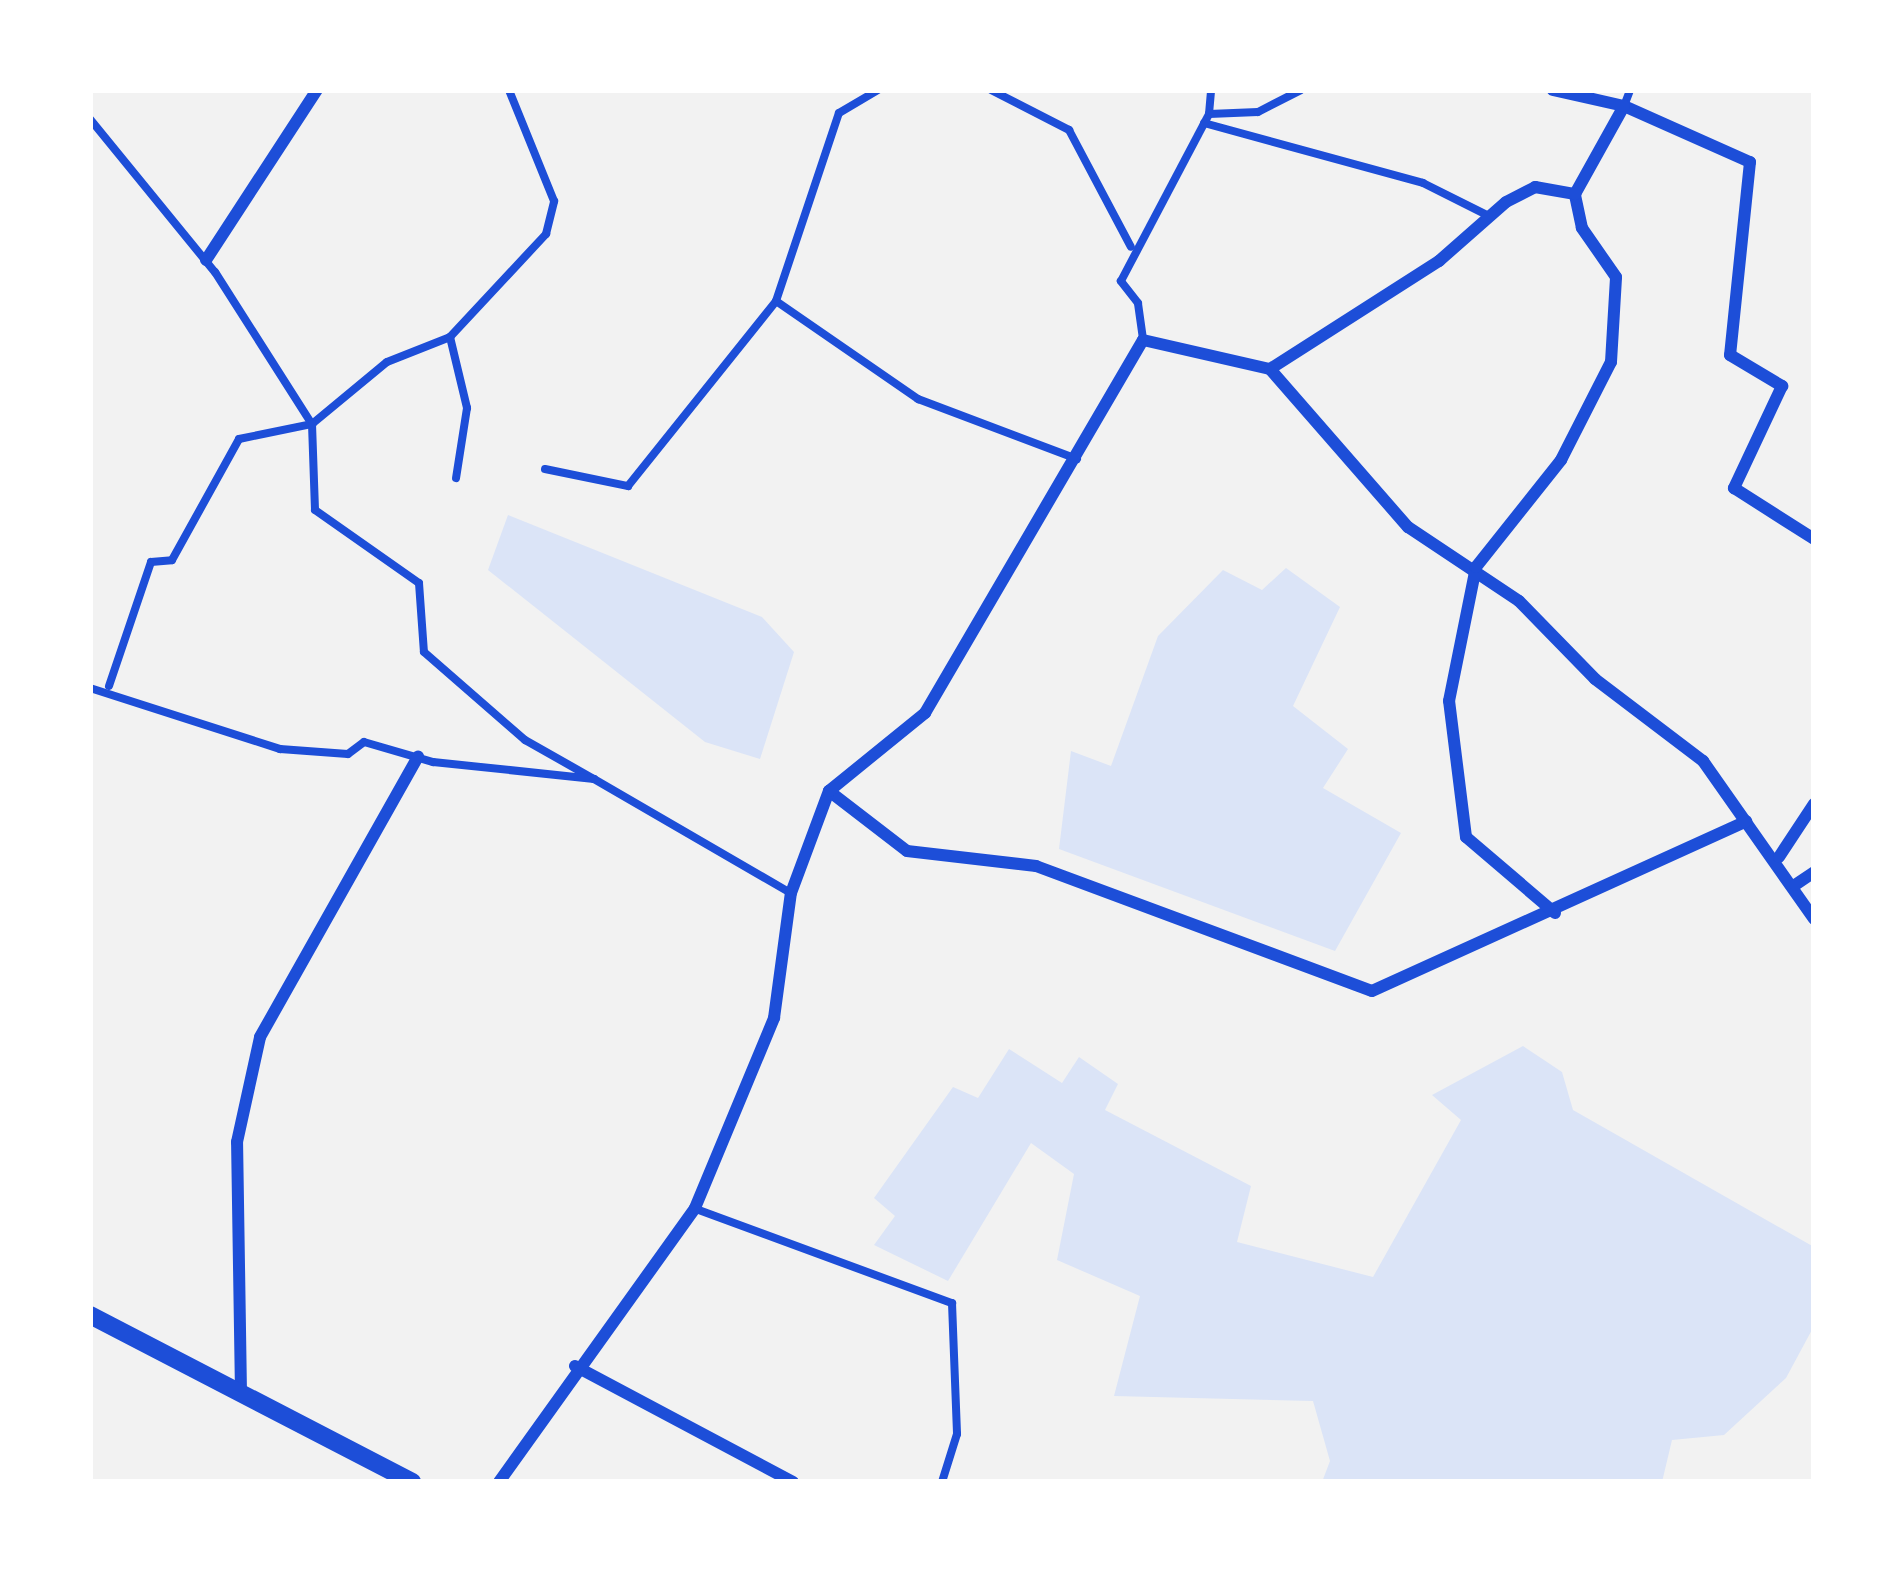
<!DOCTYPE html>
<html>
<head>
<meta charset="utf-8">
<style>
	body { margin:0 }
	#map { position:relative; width:1904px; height:1572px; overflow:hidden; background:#f2f2f2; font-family:"Asap Condensed",sans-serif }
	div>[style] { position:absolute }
	.green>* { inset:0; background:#dbe4f7 }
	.service>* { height:8px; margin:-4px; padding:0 4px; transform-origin:4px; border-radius:4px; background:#1d4ed8 }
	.minor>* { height:12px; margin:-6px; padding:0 6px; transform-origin:6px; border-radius:6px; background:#1d4ed8 }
	.tertiary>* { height:18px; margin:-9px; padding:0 9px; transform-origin:9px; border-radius:9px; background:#1d4ed8 }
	span { translate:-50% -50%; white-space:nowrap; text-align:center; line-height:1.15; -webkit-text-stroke:9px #fff; paint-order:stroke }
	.frame { position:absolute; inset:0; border:93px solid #fff; pointer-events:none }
</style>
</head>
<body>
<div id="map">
	<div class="green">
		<div style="clip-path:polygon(508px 515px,762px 617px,794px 652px,760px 759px,705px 742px,488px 570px)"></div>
		<div style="clip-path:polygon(1286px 568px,1340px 607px,1293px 706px,1348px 749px,1323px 788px,1401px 833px,1335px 951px,1059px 849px,1071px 751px,1111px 766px,1158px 636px,1223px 570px,1262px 590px)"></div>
		<div style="clip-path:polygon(1523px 1046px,1562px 1072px,1573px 1110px,1814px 1247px,1814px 1326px,1786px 1378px,1724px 1435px,1672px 1440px,1662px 1482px,1322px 1482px,1330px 1461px,1313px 1401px,1114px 1396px,1140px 1296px,1057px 1260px,1074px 1174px,1031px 1143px,948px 1281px,874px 1245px,895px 1216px,874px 1198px,953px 1087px,978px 1098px,1009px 1049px,1062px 1083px,1079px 1057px,1118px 1084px,1105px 1110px,1251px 1186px,1237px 1242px,1373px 1277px,1461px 1120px,1432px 1095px)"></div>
	</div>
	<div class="service">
		<div style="left:991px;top:90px;width:88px;rotate:27.1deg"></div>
		<div style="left:1069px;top:130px;width:132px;rotate:62.1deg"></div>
		<div style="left:1624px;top:106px;width:17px;rotate:-69deg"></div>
		<div style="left:1209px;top:114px;width:24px;rotate:-85deg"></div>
		<div style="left:90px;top:119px;width:198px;rotate:50.8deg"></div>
		<div style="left:215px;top:272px;width:180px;rotate:57.5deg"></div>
		<div style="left:312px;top:424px;width:97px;rotate:-39.6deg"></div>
		<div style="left:387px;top:362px;width:68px;rotate:-21.6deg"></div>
		<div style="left:450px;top:337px;width:141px;rotate:-47deg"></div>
		<div style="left:546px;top:234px;width:34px;rotate:-76deg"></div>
		<div style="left:554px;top:201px;width:120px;rotate:-112.1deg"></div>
		<div style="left:1204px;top:123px;width:227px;rotate:15.3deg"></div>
		<div style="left:1423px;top:183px;width:74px;rotate:26.6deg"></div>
		<div style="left:776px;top:301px;width:173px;rotate:34.6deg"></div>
		<div style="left:918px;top:399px;width:170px;rotate:20.7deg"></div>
		<div style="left:450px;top:337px;width:73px;rotate:76.5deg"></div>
		<div style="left:467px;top:408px;width:71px;rotate:98.9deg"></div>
		<div style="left:1143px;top:339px;width:36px;rotate:-98deg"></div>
		<div style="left:1138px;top:303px;width:28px;rotate:-128deg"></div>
		<div style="left:1121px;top:281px;width:189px;rotate:-62.2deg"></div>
		<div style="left:1209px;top:114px;width:49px;rotate:-2.3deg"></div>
		<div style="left:1258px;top:112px;width:48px;rotate:-27.1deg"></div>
		<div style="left:545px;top:469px;width:85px;rotate:11.6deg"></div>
		<div style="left:628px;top:486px;width:237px;rotate:-51.3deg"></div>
		<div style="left:776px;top:301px;width:198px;rotate:-71.5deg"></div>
		<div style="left:839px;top:113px;width:45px;rotate:-30.5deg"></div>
		<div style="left:109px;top:686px;width:131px;rotate:-71.3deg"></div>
		<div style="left:151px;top:562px;width:21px;rotate:-5deg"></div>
		<div style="left:172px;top:560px;width:138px;rotate:-61deg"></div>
		<div style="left:239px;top:439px;width:75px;rotate:-11.6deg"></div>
		<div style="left:312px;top:424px;width:86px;rotate:88deg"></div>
		<div style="left:315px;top:510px;width:127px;rotate:35.1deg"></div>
		<div style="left:419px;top:583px;width:69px;rotate:85.9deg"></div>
		<div style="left:424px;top:652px;width:134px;rotate:41.1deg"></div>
		<div style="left:525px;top:740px;width:79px;rotate:29.5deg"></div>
		<div style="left:90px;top:688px;width:200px;rotate:17.8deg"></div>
		<div style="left:280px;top:749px;width:68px;rotate:4.2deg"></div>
		<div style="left:348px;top:754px;width:20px;rotate:-37deg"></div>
		<div style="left:364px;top:742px;width:72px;rotate:16.2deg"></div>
		<div style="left:433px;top:762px;width:162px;rotate:6deg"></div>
		<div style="left:594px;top:779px;width:228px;rotate:30.1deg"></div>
		<div style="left:696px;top:1209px;width:273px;rotate:20.2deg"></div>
		<div style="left:952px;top:1303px;width:131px;rotate:87.8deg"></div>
		<div style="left:957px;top:1434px;width:50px;rotate:107.4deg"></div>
	</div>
	<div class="minor">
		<div style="left:1624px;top:106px;width:138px;rotate:24deg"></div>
		<div style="left:1750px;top:162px;width:194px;rotate:95.9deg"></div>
		<div style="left:1730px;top:355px;width:61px;rotate:30.8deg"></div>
		<div style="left:1782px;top:386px;width:113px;rotate:115.2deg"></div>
		<div style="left:1734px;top:488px;width:95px;rotate:32.5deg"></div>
		<div style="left:206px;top:260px;width:203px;rotate:-56.9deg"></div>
		<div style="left:1270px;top:369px;width:210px;rotate:48.9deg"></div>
		<div style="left:1408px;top:527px;width:133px;rotate:33.7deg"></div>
		<div style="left:1519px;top:601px;width:109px;rotate:45.7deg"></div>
		<div style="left:1595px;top:679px;width:136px;rotate:37.2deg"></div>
		<div style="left:1703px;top:761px;width:193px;rotate:54.9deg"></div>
		<div style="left:829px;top:791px;width:98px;rotate:37.6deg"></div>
		<div style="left:907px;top:851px;width:130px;rotate:6.6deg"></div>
		<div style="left:1036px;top:866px;width:358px;rotate:20.4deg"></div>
		<div style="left:1372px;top:991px;width:411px;rotate:-24.4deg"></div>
		<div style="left:1779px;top:857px;width:64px;rotate:-56.6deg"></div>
		<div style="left:1795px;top:885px;width:23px;rotate:-34deg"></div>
		<div style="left:1555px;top:913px;width:117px;rotate:-139.5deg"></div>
		<div style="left:1466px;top:837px;width:137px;rotate:-97.1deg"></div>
		<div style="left:1449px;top:701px;width:137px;rotate:-78.6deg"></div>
		<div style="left:1476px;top:567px;width:137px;rotate:-51.5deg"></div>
		<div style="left:1561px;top:460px;width:110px;rotate:-63deg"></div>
		<div style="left:1611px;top:362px;width:85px;rotate:-86.6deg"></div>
		<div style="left:1616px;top:277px;width:60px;rotate:-124.8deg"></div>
		<div style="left:1582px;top:228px;width:35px;rotate:-102deg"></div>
		<div style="left:575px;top:1366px;width:247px;rotate:28deg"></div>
		<div style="left:241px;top:1393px;width:251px;rotate:-90.9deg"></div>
		<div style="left:237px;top:1142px;width:107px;rotate:-77.6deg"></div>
		<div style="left:260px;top:1037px;width:322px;rotate:-60.6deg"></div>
		<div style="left:499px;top:1482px;width:337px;rotate:-54.4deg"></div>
		<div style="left:695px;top:1208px;width:206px;rotate:-67.4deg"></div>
		<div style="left:774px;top:1018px;width:126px;rotate:-82.3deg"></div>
		<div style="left:791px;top:893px;width:109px;rotate:-69.6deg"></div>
		<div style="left:829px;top:791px;width:124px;rotate:-39.1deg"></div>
		<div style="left:925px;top:713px;width:432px;rotate:-59.7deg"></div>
		<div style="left:1143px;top:340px;width:130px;rotate:12.9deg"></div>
		<div style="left:1270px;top:369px;width:201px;rotate:-32.6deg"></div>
		<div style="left:1439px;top:261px;width:89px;rotate:-41.4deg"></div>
		<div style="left:1506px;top:202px;width:33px;rotate:-27deg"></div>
		<div style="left:1535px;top:187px;width:41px;rotate:9.9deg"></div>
		<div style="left:1575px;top:194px;width:101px;rotate:-60.9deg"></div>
		<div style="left:1624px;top:106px;width:73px;rotate:-167.3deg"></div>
	</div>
	<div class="tertiary">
		<div style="left:90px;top:1315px;width:363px;rotate:27.4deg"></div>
	</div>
	<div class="frame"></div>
</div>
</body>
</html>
